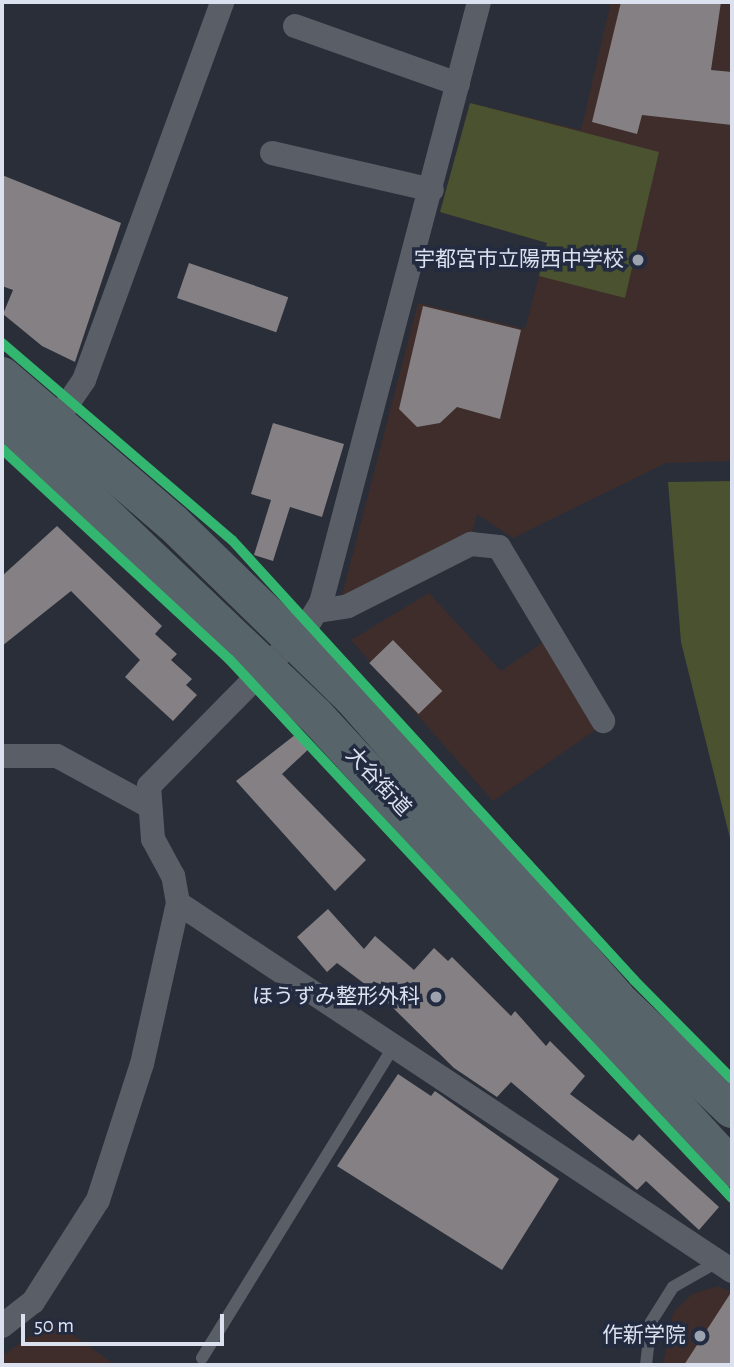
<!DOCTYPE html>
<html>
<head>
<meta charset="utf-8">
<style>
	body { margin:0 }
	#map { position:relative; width:734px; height:1367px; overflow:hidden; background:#292e39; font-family:"Alegreya Sans","Noto Sans JP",sans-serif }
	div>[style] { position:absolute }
	.education>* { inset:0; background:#3e2d2b }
	.green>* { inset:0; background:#4b522f }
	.building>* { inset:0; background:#848083; transform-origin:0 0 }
	.service>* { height:12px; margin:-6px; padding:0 6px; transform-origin:6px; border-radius:6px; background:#595e67 }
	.minor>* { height:24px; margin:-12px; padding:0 12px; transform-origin:12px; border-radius:12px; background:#595e67 }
	.primary>* { height:38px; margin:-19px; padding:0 19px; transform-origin:19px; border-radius:19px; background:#57656a }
	.cycleway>* { height:10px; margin:-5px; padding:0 5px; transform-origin:5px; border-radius:5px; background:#33b770 }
	.dots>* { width:19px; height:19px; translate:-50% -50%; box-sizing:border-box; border:4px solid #222b40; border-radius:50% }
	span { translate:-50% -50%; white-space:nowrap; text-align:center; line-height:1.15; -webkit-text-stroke:7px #222b40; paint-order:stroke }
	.poi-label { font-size:21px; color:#dbe1ef }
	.right { translate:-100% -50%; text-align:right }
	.street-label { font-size:21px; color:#dbe1ef }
	.frame { position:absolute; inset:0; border:4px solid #dbe1ef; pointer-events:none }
	.scale { position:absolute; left:21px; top:1314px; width:203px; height:32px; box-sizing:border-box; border:4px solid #dbe1ef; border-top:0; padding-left:9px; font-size:21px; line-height:24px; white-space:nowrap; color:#dbe1ef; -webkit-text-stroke:5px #222b40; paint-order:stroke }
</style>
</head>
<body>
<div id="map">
	<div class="education">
		<div style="clip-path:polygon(611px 2px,732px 2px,732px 461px,666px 463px,513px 538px,477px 514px,472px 533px,340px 603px,418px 303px,525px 329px,539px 276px,547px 243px,440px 212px,470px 103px,581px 130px)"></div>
		<div style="clip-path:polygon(429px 593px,501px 671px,548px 639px,597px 729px,493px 801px,351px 640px)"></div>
		<div style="clip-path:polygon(718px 1286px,732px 1292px,732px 1365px,663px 1365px,673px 1313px,692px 1294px)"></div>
		<div style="clip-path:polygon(53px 1320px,115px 1365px,2px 1365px,2px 1356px)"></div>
	</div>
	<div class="green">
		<div style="clip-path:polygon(470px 103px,659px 152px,625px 298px,539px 276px,547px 243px,440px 212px)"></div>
		<div style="clip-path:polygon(732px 481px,732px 846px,681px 642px,668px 482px)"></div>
	</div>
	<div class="building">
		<div style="clip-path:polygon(621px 2px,721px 2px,711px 70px,732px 72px,732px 125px,642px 115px,637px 134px,592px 122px)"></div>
		<div style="clip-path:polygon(2px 175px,121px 223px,75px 362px,42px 346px,3px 314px,13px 290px,2px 286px)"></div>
		<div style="left:189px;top:263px;width:105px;height:37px;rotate:19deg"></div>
		<div style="clip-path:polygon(423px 306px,521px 330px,500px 419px,457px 407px,440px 423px,417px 427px,399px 409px)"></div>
		<div style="clip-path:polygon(273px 423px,344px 444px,322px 517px,290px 507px,273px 561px,254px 555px,271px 500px,251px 494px)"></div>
		<div style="clip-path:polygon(57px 526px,162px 626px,155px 634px,177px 654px,171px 660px,192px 679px,186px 685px,197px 695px,173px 721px,125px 677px,140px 660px,71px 591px,2px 646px,2px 576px)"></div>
		<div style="left:393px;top:640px;width:71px;height:33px;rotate:46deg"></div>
		<div style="clip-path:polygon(300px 731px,313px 745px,282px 774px,366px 860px,335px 891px,236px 781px)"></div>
		<div style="clip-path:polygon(328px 909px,364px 949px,375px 936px,414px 970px,434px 948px,448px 961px,452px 957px,511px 1016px,515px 1011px,546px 1046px,550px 1041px,585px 1076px,570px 1094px,633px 1141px,639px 1134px,719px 1207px,699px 1230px,646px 1181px,637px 1190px,511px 1082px,497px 1097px,454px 1068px,382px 997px,337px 963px,327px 972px,297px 937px)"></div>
		<div style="clip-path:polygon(398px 1074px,431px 1096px,435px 1091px,559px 1179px,502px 1270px,337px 1166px)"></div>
		<div style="clip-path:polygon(732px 1291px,732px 1365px,684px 1365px)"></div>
	</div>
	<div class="service">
		<div style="left:202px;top:1358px;width:366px;rotate:-58.4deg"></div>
		<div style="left:646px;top:1365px;width:43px;rotate:-83.4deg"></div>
		<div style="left:651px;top:1322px;width:41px;rotate:-57.8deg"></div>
		<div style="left:673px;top:1287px;width:51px;rotate:-29.6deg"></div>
	</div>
	<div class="minor">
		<div style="left:295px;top:26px;width:173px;rotate:19.6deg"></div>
		<div style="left:272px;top:153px;width:164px;rotate:13deg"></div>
		<div style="left:56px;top:421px;width:50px;rotate:-55.7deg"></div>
		<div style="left:84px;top:380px;width:402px;rotate:-69.9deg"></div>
		<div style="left:318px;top:611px;width:30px;rotate:-9deg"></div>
		<div style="left:348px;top:606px;width:138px;rotate:-26.8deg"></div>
		<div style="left:471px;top:544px;width:28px;rotate:6deg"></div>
		<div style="left:499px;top:547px;width:203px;rotate:59.1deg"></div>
		<div style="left:2px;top:756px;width:55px"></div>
		<div style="left:57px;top:756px;width:102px;rotate:28.6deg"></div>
		<div style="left:178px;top:903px;width:665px;rotate:33.59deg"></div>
		<div style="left:2px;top:1326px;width:39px;rotate:-38deg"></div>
		<div style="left:33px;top:1302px;width:121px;rotate:-57.5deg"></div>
		<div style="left:98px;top:1200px;width:143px;rotate:-72.1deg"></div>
		<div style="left:142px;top:1064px;width:165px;rotate:-77.4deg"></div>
		<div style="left:178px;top:903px;width:27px;rotate:-100deg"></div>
		<div style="left:173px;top:876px;width:42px;rotate:-118.4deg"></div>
		<div style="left:153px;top:839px;width:53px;rotate:-94.3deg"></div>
		<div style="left:149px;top:786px;width:225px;rotate:-45.4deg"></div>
		<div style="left:307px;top:626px;width:27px;rotate:-59deg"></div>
		<div style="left:321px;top:603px;width:621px;rotate:-75.27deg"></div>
	</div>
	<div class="primary">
		<div style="left:2px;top:376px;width:225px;rotate:40.7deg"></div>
		<div style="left:173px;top:523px;width:250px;rotate:44.2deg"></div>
		<div style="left:352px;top:697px;width:409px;rotate:48.7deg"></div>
		<div style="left:622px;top:1004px;width:152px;rotate:43.7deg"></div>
		<div style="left:2px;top:417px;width:432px;rotate:43.6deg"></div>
		<div style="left:315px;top:715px;width:616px;rotate:47.37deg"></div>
	</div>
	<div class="cycleway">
		<div style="left:2px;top:343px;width:303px;rotate:40.6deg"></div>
		<div style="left:232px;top:540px;width:596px;rotate:47.58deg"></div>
		<div style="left:634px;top:980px;width:139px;rotate:45.3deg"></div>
		<div style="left:2px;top:449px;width:309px;rotate:42.8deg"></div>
		<div style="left:229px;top:659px;width:737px;rotate:46.98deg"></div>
	</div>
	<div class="dots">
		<div style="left:638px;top:260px;background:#9da2af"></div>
		<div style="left:436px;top:997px;background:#9da2af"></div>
		<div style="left:700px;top:1336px;background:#9da2af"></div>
	</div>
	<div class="poi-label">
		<span class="right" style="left:624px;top:260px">宇都宮市立陽西中学校</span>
		<span class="right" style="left:420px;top:997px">ほうずみ整形外科</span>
		<span class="right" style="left:686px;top:1336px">作新学院</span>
	</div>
	<div class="street-label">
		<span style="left:378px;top:782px;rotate:47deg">大谷街道</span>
	</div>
	<div class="frame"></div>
	<div class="scale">50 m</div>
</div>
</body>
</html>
